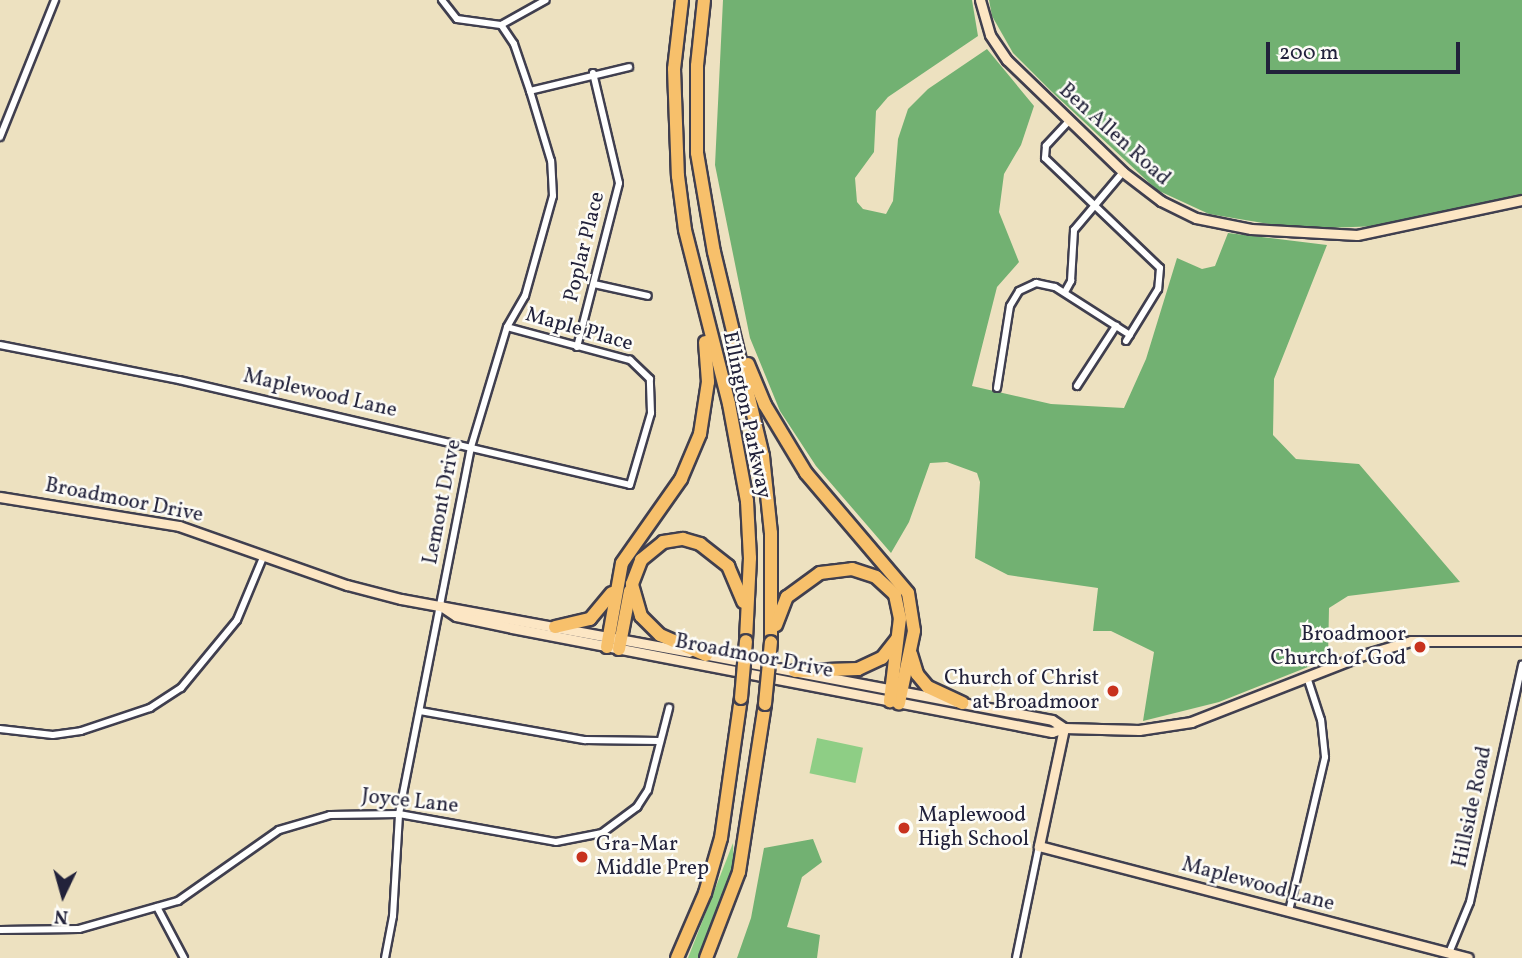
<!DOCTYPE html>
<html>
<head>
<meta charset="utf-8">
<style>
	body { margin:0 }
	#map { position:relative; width:1522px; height:958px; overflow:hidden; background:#ede1c0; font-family:Vollkorn,serif }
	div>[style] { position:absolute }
	.green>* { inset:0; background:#8ece85; transform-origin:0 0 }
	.forest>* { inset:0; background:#72b172 }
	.roads { filter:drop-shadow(2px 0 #403f4f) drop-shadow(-2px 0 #403f4f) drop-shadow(0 2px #403f4f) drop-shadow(0 -2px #403f4f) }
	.street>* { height:6px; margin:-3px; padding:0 3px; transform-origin:3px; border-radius:3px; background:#fff }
	.secondary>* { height:9px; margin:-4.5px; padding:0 4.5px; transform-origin:4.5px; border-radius:4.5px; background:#fce6c4 }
	.highway>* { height:12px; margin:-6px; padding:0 6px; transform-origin:6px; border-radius:6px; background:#f7c06b }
	.bridges { filter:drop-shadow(2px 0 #403f4f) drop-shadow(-2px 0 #403f4f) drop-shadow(0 2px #403f4f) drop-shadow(0 -2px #403f4f) }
	.highway-bridge>* { height:12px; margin:-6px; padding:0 6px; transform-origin:6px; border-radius:6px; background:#f7c06b }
	.dots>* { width:19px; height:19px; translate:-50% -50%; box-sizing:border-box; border:4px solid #fdfcf7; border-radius:50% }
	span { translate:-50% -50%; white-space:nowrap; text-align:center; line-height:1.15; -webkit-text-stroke:5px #fdfcf7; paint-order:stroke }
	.street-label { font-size:21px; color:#22223b }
	.poi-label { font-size:21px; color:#22223b }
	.right { translate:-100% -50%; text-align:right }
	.left { translate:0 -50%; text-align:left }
	.north { position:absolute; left:28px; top:860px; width:70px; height:70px; -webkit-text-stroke:5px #fdfcf7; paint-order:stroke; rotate:185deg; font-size:19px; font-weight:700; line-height:28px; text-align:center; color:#22223b }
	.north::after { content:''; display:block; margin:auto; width:24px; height:32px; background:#22223b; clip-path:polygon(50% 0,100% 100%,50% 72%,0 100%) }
	.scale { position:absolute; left:1266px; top:42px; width:194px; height:32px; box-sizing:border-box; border:4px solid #22223b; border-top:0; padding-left:9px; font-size:21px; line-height:24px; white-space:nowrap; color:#22223b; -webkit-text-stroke:5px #fdfcf7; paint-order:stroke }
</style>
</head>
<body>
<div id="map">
	<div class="green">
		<div style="left:817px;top:738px;width:47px;height:36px;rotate:12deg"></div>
		<div style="clip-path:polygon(733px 843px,734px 868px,722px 904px,698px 958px,688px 958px)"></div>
	</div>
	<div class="forest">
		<div style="clip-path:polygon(723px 0,972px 0,978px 36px,888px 97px,876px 111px,874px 152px,855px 178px,857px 202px,863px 209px,886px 214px,893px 201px,898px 139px,908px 109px,928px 89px,987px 49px,1034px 106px,1021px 145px,1004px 174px,999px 212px,1019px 262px,997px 287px,972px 386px,1051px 404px,1124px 408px,1146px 359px,1177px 258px,1202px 269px,1215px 266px,1228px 233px,1327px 245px,1274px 379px,1273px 435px,1296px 459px,1359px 464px,1460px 582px,1348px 596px,1329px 608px,1328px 659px,1219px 702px,1143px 721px,1154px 652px,1111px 631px,1093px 631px,1098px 588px,1008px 575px,975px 558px,980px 482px,977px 473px,947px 462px,930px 463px,909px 522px,891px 553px,816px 466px,780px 411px,750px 338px,715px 165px)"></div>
		<div style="clip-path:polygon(989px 0,1522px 0,1522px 194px,1380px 226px,1299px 229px,1209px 214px,1157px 190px,1052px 92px,1013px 53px,992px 16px)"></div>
		<div style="clip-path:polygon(813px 839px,822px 862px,802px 877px,787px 927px,820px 935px,817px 958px,737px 958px,751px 918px,764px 848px)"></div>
	</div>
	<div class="roads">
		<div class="street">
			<div style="left:442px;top:0;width:24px;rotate:52deg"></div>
			<div style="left:457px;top:19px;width:44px;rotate:7.8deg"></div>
			<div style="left:501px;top:25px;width:51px;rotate:-29.1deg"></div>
			<div style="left:530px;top:91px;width:102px;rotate:-13.6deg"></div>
			<div style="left:1069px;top:121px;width:34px;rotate:133deg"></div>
			<div style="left:1046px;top:146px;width:12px;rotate:95deg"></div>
			<div style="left:1045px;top:158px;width:159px;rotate:43.7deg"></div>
			<div style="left:1160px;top:268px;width:21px;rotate:95deg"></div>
			<div style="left:1158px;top:289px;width:61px;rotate:121.6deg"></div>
			<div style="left:0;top:137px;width:148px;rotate:-68.1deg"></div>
			<div style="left:594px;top:284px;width:55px;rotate:12.5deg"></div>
			<div style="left:1065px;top:292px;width:13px;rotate:-61deg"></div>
			<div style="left:1071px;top:281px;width:51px;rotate:-86.6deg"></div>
			<div style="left:1074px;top:230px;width:76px;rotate:-49.8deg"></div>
			<div style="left:0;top:345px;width:182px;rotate:11.1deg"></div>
			<div style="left:179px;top:380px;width:463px;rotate:13.1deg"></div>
			<div style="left:630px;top:485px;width:75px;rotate:-73.7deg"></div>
			<div style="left:651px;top:413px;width:34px;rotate:-92deg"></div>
			<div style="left:650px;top:379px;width:28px;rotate:-136deg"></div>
			<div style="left:630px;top:360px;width:127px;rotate:-165deg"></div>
			<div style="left:577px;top:347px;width:169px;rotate:-75.6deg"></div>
			<div style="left:619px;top:183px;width:113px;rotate:-103.3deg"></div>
			<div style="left:1077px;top:386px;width:72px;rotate:-57deg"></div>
			<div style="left:997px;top:388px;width:83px;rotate:-81deg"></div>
			<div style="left:1010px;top:306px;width:17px;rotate:-59deg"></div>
			<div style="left:1019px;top:291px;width:19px;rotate:-25deg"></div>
			<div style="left:1036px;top:283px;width:19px;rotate:12deg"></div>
			<div style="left:1055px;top:287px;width:89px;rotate:32.6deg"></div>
			<div style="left:420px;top:711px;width:168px;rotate:10deg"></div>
			<div style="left:585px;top:740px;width:74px;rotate:0.8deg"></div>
			<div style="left:0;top:729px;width:53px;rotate:6.5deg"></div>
			<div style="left:53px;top:735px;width:28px;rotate:-8deg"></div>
			<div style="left:81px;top:731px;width:73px;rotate:-18.4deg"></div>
			<div style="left:150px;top:708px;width:37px;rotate:-33deg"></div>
			<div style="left:181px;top:688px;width:88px;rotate:-50.5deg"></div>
			<div style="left:237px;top:620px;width:70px;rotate:-67.4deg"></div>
			<div style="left:157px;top:907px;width:58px;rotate:62.1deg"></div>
			<div style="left:1289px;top:911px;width:158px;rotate:-76.8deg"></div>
			<div style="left:1325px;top:757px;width:37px;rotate:-96deg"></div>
			<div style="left:1321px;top:720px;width:45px;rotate:-108deg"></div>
			<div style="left:0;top:930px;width:79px;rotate:-0.7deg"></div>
			<div style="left:79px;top:929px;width:103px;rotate:-15.8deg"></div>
			<div style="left:178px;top:901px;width:123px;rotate:-35.1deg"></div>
			<div style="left:279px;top:830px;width:53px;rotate:-16.4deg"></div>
			<div style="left:330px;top:815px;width:69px;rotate:-0.8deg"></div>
			<div style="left:399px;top:814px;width:159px;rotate:10.1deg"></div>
			<div style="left:556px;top:842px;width:47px;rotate:-11.1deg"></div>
			<div style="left:602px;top:833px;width:44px;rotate:-36.6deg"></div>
			<div style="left:637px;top:807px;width:20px;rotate:-57deg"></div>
			<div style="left:648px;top:790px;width:85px;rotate:-75.6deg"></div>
			<div style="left:1449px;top:953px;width:55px;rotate:-67.6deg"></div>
			<div style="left:1470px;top:902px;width:243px;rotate:-77.6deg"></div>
			<div style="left:385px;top:958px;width:43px;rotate:-79.2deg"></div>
			<div style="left:393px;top:916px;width:102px;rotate:-86.6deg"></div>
			<div style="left:399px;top:814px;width:374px;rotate:-78.9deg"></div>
			<div style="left:471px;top:447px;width:125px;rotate:-73.3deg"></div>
			<div style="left:507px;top:327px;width:36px;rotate:-60deg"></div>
			<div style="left:525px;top:296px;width:104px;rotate:-74.4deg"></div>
			<div style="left:553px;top:196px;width:35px;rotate:-93deg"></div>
			<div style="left:551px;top:161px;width:73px;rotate:-106.7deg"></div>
			<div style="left:530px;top:91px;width:50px;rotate:-108.8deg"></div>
			<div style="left:514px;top:44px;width:23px;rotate:-124deg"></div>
			<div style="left:1016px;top:958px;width:114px;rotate:-78.4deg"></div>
		</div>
		<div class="secondary">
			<div style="left:980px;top:0;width:36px;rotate:74deg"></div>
			<div style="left:990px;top:35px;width:30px;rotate:56deg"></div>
			<div style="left:1007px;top:60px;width:161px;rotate:44deg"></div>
			<div style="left:1123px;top:172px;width:48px;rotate:37.3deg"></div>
			<div style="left:1161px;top:201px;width:39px;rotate:26deg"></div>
			<div style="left:1196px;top:218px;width:56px;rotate:11.3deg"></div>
			<div style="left:1251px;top:229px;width:106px;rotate:3.2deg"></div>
			<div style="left:1357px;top:235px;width:169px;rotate:-12deg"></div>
			<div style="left:0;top:497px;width:181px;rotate:9.2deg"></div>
			<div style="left:179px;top:526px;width:178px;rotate:19.4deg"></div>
			<div style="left:347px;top:585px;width:56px;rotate:14.5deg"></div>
			<div style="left:401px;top:599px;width:293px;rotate:10.4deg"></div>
			<div style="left:441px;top:606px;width:18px;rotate:34deg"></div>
			<div style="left:456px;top:616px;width:57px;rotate:12.1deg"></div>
			<div style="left:512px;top:628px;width:550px;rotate:10.9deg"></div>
			<div style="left:1052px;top:732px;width:13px;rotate:-18deg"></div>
			<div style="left:1064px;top:728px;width:75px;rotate:1.5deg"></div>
			<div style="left:1139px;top:730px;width:53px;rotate:-8.7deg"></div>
			<div style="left:1191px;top:722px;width:185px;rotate:-21.3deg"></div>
			<div style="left:1363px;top:655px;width:50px;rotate:-16.3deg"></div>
			<div style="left:1411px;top:641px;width:111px"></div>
			<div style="left:703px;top:654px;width:355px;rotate:10.7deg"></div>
			<div style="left:1052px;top:720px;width:14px;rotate:34deg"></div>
			<div style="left:1064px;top:728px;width:121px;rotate:102deg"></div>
			<div style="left:1039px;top:846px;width:443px;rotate:14.6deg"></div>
		</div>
		<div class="highway">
			<div style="left:682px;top:0;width:69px;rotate:96.6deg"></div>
			<div style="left:674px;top:69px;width:107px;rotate:87.9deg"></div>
			<div style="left:678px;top:176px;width:54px;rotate:82.6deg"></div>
			<div style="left:685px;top:230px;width:179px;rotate:75.8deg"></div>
			<div style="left:729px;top:404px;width:99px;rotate:79.5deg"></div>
			<div style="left:747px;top:501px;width:57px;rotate:87deg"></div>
			<div style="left:750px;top:558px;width:83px;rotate:92.8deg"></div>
			<div style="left:704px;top:0;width:66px;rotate:96.1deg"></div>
			<div style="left:697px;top:66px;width:87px;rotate:90deg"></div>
			<div style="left:697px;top:153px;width:100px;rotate:80.3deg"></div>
			<div style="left:714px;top:252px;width:210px;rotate:76.5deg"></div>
			<div style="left:763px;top:456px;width:77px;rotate:84.1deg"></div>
			<div style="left:771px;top:533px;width:109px;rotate:90deg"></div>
			<div style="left:748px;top:364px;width:44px;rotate:67.5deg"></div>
			<div style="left:765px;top:405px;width:79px;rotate:58.9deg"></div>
			<div style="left:806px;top:473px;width:157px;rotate:49.6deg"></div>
			<div style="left:908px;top:593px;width:38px;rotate:81deg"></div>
			<div style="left:914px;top:631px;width:74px;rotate:101.8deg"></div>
			<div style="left:776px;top:625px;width:30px;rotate:-69deg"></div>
			<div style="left:787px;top:597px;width:41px;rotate:-36deg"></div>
			<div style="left:820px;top:573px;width:32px;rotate:-7deg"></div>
			<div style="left:852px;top:569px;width:25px;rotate:18deg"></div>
			<div style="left:876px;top:577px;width:26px;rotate:43deg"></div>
			<div style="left:895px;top:595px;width:24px;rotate:78deg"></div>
			<div style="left:900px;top:618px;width:84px;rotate:96.9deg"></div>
			<div style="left:555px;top:627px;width:36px;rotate:-13deg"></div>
			<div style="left:590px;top:619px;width:34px;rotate:-50deg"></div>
			<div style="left:607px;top:647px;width:85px;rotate:-79.9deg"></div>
			<div style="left:622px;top:563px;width:103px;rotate:-54.9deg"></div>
			<div style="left:681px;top:479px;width:49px;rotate:-67.1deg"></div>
			<div style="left:700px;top:434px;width:53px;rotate:-81.3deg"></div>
			<div style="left:708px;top:382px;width:40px;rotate:-94.3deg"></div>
			<div style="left:619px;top:649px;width:59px;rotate:-79.3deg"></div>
			<div style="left:911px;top:654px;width:21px;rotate:73deg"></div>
			<div style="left:917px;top:674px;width:17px;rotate:50deg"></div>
			<div style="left:928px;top:687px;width:38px;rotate:25deg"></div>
			<div style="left:706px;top:655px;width:50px;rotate:-156.5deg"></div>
			<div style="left:660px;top:635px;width:27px;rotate:-135deg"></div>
			<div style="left:641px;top:616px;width:33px;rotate:-106deg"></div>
			<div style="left:632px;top:584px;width:26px;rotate:-69deg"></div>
			<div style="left:641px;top:560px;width:28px;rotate:-39deg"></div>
			<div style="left:663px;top:542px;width:20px;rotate:-9deg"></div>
			<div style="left:683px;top:539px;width:18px;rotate:16deg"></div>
			<div style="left:700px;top:544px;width:36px;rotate:38deg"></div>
			<div style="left:728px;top:566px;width:39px;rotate:67deg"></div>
			<div style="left:795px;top:671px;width:63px;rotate:-1.8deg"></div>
			<div style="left:858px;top:669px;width:26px;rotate:-25deg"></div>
			<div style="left:882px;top:658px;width:24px;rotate:-52deg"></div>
			<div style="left:677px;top:958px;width:71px;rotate:-66.7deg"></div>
			<div style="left:705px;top:893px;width:57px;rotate:-73.8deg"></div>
			<div style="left:721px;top:838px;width:141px;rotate:-81.9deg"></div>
			<div style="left:706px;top:958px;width:92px;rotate:-69deg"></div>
			<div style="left:739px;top:872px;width:170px;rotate:-81.2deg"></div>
		</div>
	</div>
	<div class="bridges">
		<div class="highway-bridge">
			<div style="left:741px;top:698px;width:57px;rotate:-85deg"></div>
			<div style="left:765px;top:704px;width:62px;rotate:-84.5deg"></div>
		</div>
	</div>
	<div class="dots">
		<div style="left:1420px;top:647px;background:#c8321e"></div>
		<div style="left:1113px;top:691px;background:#c8321e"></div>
		<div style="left:904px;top:828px;background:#c8321e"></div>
		<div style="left:582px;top:857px;background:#c8321e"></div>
	</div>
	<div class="street-label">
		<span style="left:1114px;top:135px;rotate:42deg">Ben Allen Road</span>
		<span style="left:585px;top:247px;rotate:-76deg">Poplar Place</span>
		<span style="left:579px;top:330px;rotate:16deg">Maple Place</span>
		<span style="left:320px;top:394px;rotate:13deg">Maplewood Lane</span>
		<span style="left:746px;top:415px;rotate:78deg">Ellington Parkway</span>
		<span style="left:124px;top:501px;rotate:11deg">Broadmoor Drive</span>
		<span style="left:443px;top:502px;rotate:-79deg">Lemont Drive</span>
		<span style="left:754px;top:657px;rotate:11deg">Broadmoor Drive</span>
		<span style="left:410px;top:802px;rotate:6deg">Joyce Lane</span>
		<span style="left:1473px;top:807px;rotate:-78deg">Hillside Road</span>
		<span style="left:1258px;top:885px;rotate:15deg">Maplewood Lane</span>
	</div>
	<div class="poi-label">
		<span class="right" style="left:1406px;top:647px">Broadmoor<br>Church of God</span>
		<span class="right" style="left:1099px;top:691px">Church of Christ<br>at Broadmoor</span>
		<span class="left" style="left:918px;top:828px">Maplewood<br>High School</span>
		<span class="left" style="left:596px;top:857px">Gra-Mar<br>Middle Prep</span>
	</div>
	<div class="north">N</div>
	<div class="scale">200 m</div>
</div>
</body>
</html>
